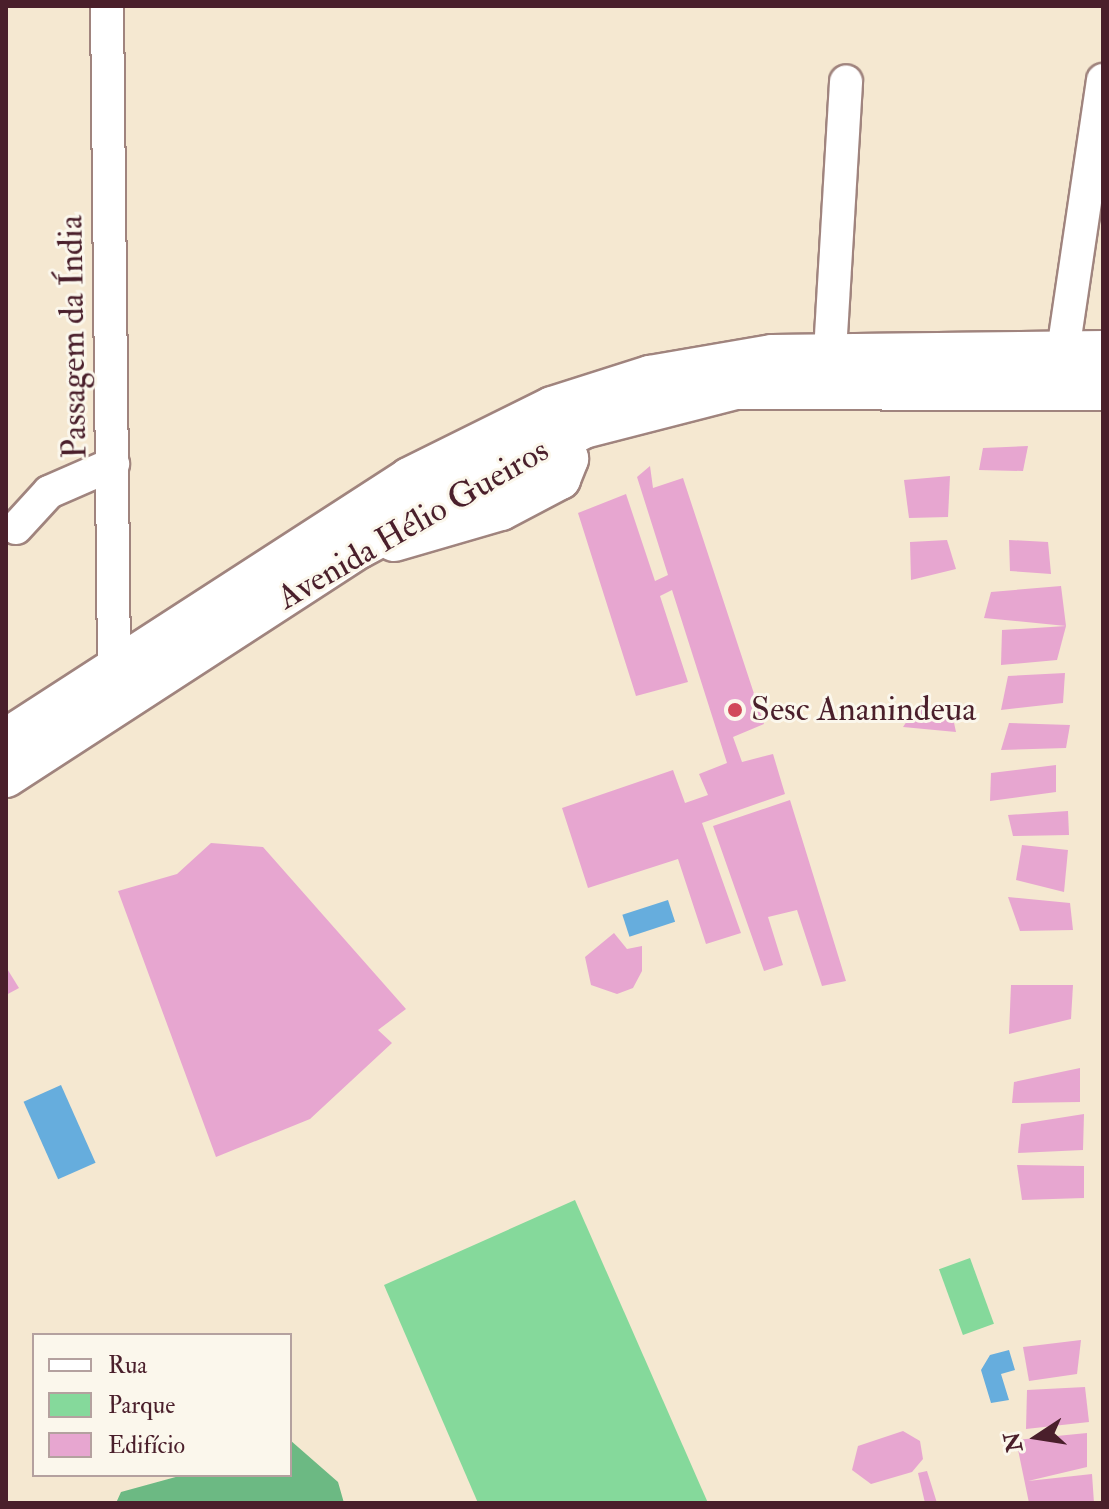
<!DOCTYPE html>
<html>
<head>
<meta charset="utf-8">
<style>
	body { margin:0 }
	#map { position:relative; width:1109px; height:1509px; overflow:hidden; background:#f5e8d1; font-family:"IM FELL Double Pica",serif }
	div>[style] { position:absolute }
	.green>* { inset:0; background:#85d99b; transform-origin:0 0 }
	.forest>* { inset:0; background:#6cb983 }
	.water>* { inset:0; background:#66addd; transform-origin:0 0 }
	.building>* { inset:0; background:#e7a6d0 }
	.roads { filter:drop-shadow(2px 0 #a0847e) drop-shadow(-2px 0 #a0847e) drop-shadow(0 2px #a0847e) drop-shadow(0 -2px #a0847e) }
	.minor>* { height:32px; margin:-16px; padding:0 16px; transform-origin:16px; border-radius:16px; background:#fff }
	.major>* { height:40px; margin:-20px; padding:0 20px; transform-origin:20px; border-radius:20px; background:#fff }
	.dots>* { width:22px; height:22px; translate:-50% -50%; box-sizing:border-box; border:4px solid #fbf7ec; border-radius:50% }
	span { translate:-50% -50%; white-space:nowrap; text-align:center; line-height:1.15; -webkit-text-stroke:6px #fbf7ec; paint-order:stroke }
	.street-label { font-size:34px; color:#4a1f2b }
	.poi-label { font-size:34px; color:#4a1f2b }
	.left { translate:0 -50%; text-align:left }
	.frame { position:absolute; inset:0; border:8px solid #4a1f2b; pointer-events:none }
	.legend { position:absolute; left:32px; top:1333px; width:260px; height:144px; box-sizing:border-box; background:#fbf7ec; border:2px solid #b4a19f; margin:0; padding:10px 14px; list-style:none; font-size:24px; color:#4a1f2b }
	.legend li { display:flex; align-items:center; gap:16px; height:40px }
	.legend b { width:40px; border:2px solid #b4a19f }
	.north { position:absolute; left:997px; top:1397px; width:80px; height:80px; -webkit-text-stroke:6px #fbf7ec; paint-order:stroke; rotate:258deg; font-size:22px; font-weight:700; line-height:32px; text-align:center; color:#4a1f2b }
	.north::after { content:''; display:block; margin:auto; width:28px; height:36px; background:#4a1f2b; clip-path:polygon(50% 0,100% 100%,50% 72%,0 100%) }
</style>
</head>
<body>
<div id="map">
	<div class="green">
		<div style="clip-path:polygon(575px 1200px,708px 1503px,478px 1503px,384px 1285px)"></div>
		<div style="left:970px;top:1258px;width:70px;height:33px;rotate:70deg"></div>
	</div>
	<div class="forest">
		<div style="clip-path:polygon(290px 1440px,338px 1482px,344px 1503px,116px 1503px,121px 1492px,183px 1475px,290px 1475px)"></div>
	</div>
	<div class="water">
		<div style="left:668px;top:900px;width:23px;height:48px;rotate:72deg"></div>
		<div style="left:61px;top:1085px;width:85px;height:41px;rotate:66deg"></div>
		<div style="clip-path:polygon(1009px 1350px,1015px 1370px,1001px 1374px,1009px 1400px,991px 1403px,981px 1370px,990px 1355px)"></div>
	</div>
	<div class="building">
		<div style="clip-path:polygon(1028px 446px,1023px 471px,979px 470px,983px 448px)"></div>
		<div style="clip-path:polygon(650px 466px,653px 488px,683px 478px,764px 724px,733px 737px,742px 762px,773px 754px,785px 794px,702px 823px,741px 933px,706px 944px,678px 859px,588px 888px,562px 808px,673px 770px,685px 803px,708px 795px,699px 774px,727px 763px,672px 590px,660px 596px,688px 682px,636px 696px,578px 513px,626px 494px,655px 581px,668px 575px,637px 477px)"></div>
		<div style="clip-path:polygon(950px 476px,948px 517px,909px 518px,904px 480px)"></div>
		<div style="clip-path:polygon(947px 540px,956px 569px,911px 580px,910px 542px)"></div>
		<div style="clip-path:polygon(1009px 540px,1048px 542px,1051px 574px,1010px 571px)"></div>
		<div style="clip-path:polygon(1061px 586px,1066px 626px,984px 618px,991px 592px)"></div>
		<div style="clip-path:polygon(1066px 626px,1057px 660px,1001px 665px,1002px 630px)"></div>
		<div style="clip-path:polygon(1065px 673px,1063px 703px,1001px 710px,1008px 676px)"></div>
		<div style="clip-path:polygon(950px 704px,956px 732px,903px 727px,917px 706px)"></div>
		<div style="clip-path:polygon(1009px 723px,1070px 725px,1066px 748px,1001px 750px)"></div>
		<div style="clip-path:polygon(1056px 765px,1056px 792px,990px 801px,991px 773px)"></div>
		<div style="clip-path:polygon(790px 800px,846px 981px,822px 986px,797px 910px,768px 917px,783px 965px,764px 971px,713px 826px)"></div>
		<div style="clip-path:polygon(1068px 811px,1069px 835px,1013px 836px,1008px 815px)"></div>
		<div style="clip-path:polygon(211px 843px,263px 847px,406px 1009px,378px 1030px,392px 1043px,310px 1119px,216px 1157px,118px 891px,177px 874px)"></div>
		<div style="clip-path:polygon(1022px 845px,1068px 850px,1064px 892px,1016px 880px)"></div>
		<div style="clip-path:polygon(1008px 897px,1070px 903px,1073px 930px,1020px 931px)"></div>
		<div style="clip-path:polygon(614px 933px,627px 949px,642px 946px,642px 971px,633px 988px,617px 994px,591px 985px,585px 957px)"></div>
		<div style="clip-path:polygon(6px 967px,19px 988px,6px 995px)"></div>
		<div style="clip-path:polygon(1011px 985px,1073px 985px,1071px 1019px,1009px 1034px)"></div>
		<div style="clip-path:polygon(1080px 1068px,1080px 1102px,1012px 1103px,1014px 1082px)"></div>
		<div style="clip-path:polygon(1084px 1114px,1083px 1150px,1018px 1153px,1021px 1124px)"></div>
		<div style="clip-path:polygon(1017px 1165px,1084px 1166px,1084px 1198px,1022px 1200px)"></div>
		<div style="clip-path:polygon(1081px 1340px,1077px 1374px,1029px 1381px,1023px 1347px)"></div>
		<div style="clip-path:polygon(1085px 1387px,1089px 1422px,1026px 1429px,1027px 1390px)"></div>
		<div style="clip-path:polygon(903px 1431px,920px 1441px,923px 1459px,912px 1472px,871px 1484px,852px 1470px,858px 1446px)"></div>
		<div style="clip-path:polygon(1087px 1433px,1087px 1467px,1028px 1481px,1092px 1474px,1094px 1503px,1029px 1503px,1016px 1440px)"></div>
		<div style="clip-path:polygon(927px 1471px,937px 1503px,925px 1503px,918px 1473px)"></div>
	</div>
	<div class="roads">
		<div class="minor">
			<div style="left:107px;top:6px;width:661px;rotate:89.39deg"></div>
			<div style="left:1063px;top:351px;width:274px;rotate:-81.6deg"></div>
			<div style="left:830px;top:352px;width:271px;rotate:-86.6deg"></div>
			<div style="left:16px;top:528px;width:49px;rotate:-47.5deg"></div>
			<div style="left:49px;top:492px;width:70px;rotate:-23.6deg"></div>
		</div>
		<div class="major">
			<div style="left:394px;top:541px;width:111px;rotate:-16.2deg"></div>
			<div style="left:501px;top:510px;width:67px;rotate:-27.7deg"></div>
			<div style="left:560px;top:479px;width:22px;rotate:-68deg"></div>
			<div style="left:568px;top:459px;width:44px;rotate:-107.2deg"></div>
			<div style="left:6px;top:739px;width:480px;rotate:-32.9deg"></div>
			<div style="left:409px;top:478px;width:160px;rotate:-26.4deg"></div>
			<div style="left:552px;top:407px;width:103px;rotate:-17.6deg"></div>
			<div style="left:650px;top:376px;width:124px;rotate:-9.8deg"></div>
			<div style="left:772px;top:355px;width:331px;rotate:-0.7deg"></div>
			<div style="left:6px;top:777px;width:421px;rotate:-33deg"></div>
			<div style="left:359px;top:548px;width:255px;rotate:-28.1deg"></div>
			<div style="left:584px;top:428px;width:157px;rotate:-14.4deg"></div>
			<div style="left:736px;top:389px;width:367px;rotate:0.2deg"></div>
		</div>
	</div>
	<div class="dots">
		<div style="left:735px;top:710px;background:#d1495b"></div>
	</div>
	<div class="street-label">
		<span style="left:73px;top:337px;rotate:-91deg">Passagem da Índia</span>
		<span style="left:413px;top:524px;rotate:-30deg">Avenida Hélio Gueiros</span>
	</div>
	<div class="poi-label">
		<span class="left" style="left:751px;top:710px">Sesc Ananindeua</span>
	</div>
	<div class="frame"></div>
	<ul class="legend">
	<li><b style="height:10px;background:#fff"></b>Rua</li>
	<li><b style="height:22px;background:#85d99b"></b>Parque</li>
	<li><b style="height:22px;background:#e7a6d0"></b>Edifício</li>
	</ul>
	<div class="north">N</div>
</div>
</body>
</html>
